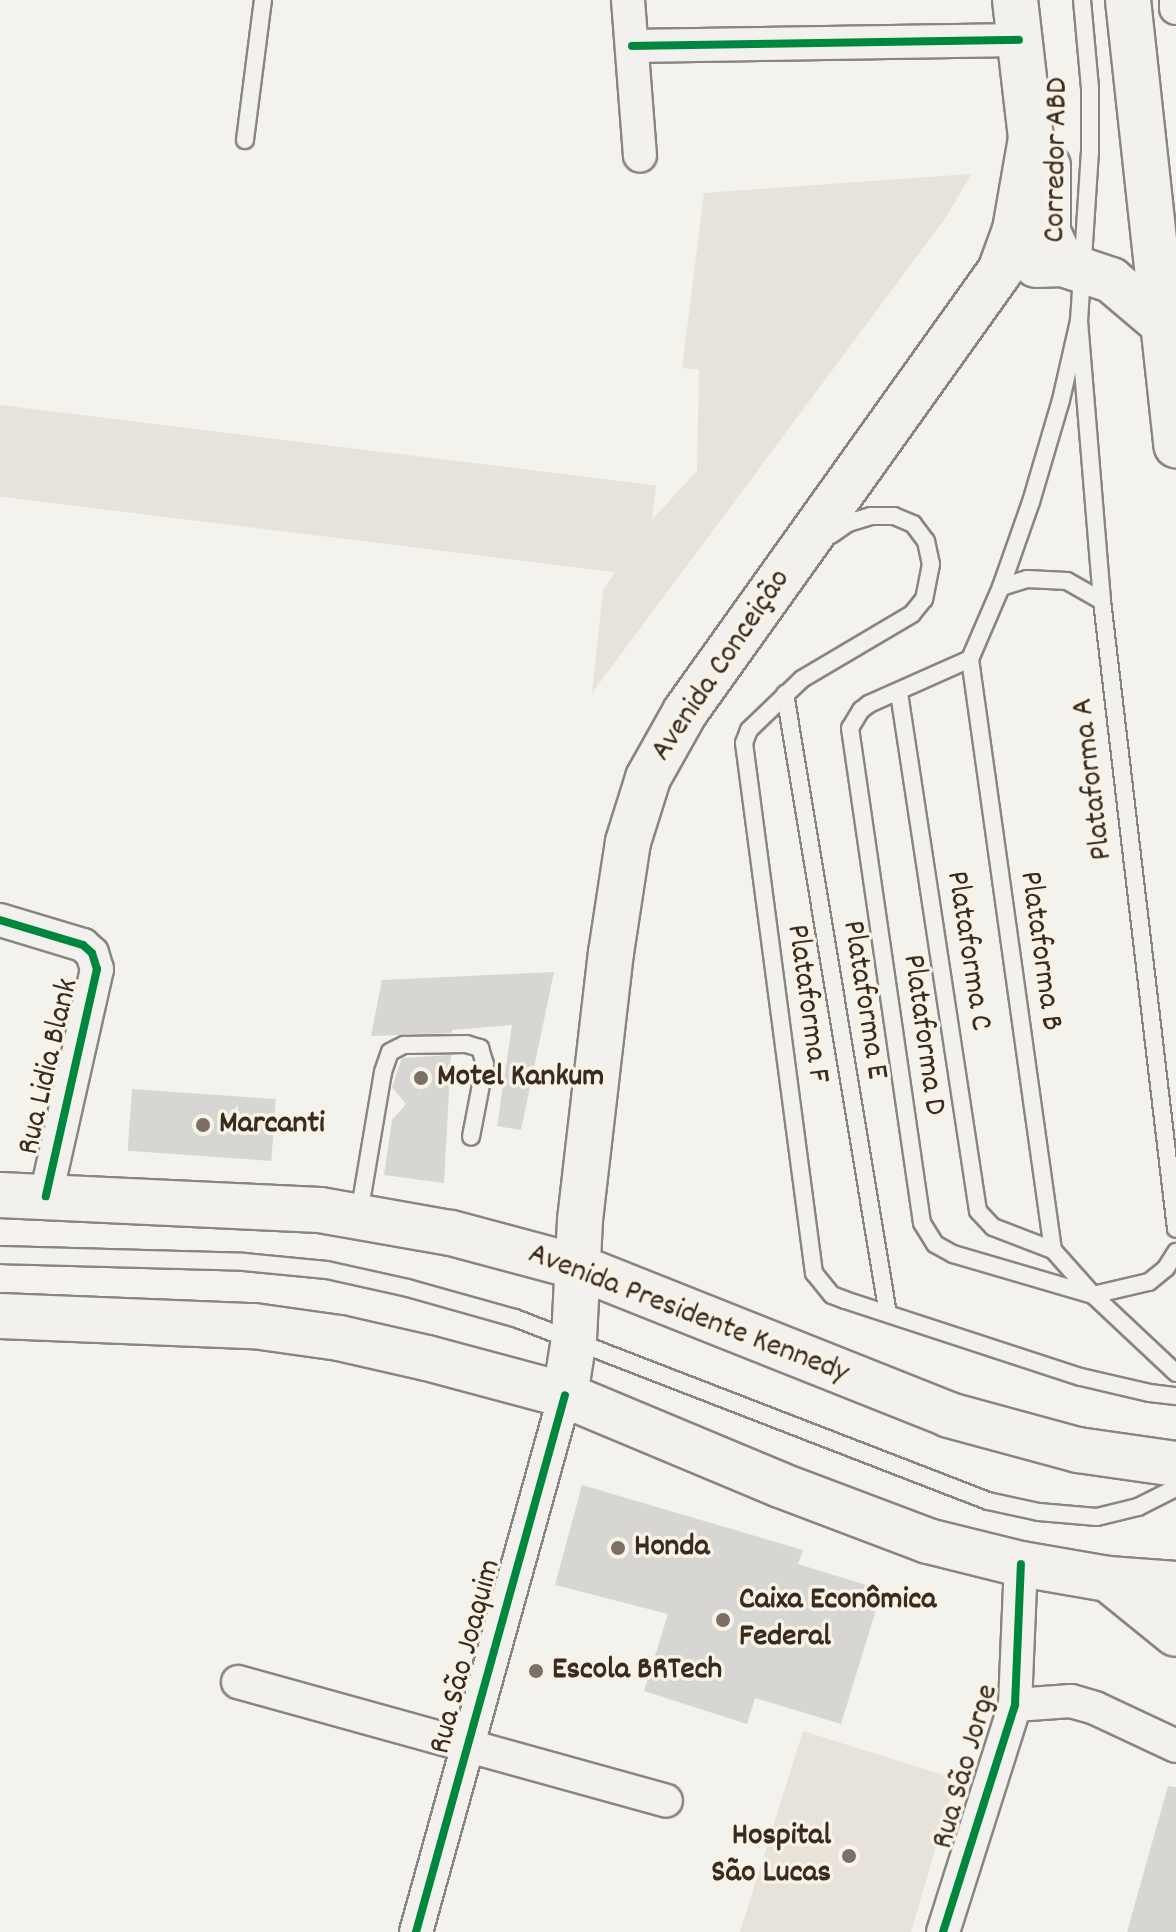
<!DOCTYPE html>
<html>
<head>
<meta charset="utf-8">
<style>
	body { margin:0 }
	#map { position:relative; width:1176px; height:1932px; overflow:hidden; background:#f4f2ec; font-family:Dekko,sans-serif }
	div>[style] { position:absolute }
	.built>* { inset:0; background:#e7e2da }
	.green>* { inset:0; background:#e6e3da; transform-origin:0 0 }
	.building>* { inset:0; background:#d8d6d2; transform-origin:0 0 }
	.roads { filter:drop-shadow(2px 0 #898580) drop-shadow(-2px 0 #898580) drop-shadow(0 2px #898580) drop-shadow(0 -2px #898580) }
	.service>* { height:16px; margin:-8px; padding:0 8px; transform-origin:8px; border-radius:8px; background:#f2f1ed }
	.minor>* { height:32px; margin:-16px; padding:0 16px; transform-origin:16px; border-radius:16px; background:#f2f1ed }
	.secondary>* { height:44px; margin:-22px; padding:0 22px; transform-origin:22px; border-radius:22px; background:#f2f1ed }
	.primary>* { height:44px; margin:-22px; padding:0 22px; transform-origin:22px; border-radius:22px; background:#f2f1ed }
	.cycleway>* { height:8px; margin:-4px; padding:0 4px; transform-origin:4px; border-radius:4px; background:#00873e }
	.dots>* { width:22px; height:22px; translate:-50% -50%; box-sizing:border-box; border:4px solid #f7f3e8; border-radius:50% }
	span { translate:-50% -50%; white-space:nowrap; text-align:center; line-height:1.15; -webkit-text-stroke:7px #f7f3e8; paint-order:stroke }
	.street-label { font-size:32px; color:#3b2a1e }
	.poi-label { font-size:32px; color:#3b2a1e; font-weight:700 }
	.left { translate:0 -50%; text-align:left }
	.right { translate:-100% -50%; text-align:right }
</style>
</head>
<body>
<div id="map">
	<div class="built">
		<div style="clip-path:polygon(803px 1731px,956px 1779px,911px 1932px,740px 1932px)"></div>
	</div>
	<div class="green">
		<div style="clip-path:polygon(971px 174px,947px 216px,592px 693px,603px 590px,649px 523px,697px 471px,699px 370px,682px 368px,704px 193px)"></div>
		<div style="left:0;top:405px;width:661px;height:91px;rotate:7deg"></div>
	</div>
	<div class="building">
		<div style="clip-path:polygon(554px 972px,521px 1130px,497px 1126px,512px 1025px,452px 1030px,452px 1033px,371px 1036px,382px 980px)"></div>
		<div style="clip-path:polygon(451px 1055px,444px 1183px,384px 1175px,392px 1120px,406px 1104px,392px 1087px,402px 1058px)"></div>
		<div style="left:132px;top:1089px;width:144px;height:62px;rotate:4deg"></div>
		<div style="clip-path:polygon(582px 1485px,803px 1550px,798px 1564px,882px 1590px,841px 1724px,755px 1698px,747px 1724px,644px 1691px,668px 1614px,555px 1585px)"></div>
		<div style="clip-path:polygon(1168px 1786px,1176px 1787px,1176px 1932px,1127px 1932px)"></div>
	</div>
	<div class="roads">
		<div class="service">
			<div style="left:245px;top:140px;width:141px;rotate:-82.7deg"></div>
			<div style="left:1079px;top:321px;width:281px;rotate:85.3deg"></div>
			<div style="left:1102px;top:601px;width:632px;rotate:83.28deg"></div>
			<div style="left:831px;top:535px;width:21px;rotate:-35deg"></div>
			<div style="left:848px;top:523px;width:24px;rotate:-17deg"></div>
			<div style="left:871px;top:516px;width:23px"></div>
			<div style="left:894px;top:516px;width:21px;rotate:23deg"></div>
			<div style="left:913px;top:524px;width:21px;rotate:53deg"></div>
			<div style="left:926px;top:541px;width:24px;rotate:78deg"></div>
			<div style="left:931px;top:564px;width:36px;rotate:101deg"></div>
			<div style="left:924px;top:599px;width:19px;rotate:129deg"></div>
			<div style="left:912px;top:614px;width:128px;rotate:149.4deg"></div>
			<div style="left:802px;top:679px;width:74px;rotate:136.1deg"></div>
			<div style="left:749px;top:730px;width:14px;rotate:111deg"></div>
			<div style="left:744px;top:743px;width:535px;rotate:82.48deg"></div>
			<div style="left:814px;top:1273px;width:28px;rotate:51deg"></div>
			<div style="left:832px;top:1295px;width:14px;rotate:21deg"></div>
			<div style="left:845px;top:1300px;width:248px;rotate:18.1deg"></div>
			<div style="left:1081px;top:1377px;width:71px;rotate:13.1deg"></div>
			<div style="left:1150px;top:1393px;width:26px;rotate:7deg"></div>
			<div style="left:1001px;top:587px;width:27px;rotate:-17deg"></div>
			<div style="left:1027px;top:579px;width:40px;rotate:2.9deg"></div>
			<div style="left:1067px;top:581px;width:40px;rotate:29.7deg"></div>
			<div style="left:970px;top:659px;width:111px;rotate:156deg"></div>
			<div style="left:869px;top:704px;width:10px;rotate:143deg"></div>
			<div style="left:861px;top:710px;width:21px;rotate:121deg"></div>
			<div style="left:850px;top:728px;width:500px;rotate:81.72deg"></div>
			<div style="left:922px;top:1223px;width:25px;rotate:58deg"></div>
			<div style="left:935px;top:1244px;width:21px;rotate:29deg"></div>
			<div style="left:953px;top:1254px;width:146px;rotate:16.3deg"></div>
			<div style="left:1093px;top:1295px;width:57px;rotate:-13.1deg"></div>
			<div style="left:1149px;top:1282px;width:22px;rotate:-39deg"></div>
			<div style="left:1166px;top:1268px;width:19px;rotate:-58deg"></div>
			<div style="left:970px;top:659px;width:78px;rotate:-66.7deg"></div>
			<div style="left:1001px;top:587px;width:90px;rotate:-70.6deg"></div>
			<div style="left:1031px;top:502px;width:106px;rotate:-73.6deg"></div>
			<div style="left:1061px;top:400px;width:81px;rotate:-77.2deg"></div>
			<div style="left:1079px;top:321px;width:168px;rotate:-86.3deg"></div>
			<div style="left:1090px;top:153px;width:65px;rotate:-90deg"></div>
			<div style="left:1090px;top:88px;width:88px;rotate:-95.2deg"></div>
			<div style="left:970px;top:659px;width:597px;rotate:82.01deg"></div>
			<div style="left:899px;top:693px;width:524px;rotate:81.33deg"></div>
			<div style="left:978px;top:1211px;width:22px;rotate:47deg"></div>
			<div style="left:993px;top:1227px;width:64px;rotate:21deg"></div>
			<div style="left:1053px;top:1250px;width:60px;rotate:48.4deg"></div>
			<div style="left:1093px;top:1295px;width:114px;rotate:43.2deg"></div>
			<div style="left:785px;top:694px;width:628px;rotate:80.57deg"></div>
			<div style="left:359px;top:1214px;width:144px;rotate:-80.4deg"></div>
			<div style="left:383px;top:1072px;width:21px;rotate:-71deg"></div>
			<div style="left:390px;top:1052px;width:16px;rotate:-27deg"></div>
			<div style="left:404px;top:1045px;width:62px;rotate:-0.9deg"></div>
			<div style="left:466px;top:1044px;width:15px;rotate:16deg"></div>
			<div style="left:480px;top:1048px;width:17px;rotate:73deg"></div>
			<div style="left:485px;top:1064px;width:74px;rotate:100.9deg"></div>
			<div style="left:0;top:1255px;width:244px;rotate:1.6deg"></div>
			<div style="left:244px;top:1262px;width:83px;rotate:5.5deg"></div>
			<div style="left:327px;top:1270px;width:83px;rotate:12.5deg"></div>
			<div style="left:408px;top:1288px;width:111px;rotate:15.7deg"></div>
			<div style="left:515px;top:1318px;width:507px;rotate:21.15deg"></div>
			<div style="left:988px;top:1501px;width:52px;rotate:12.2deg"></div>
			<div style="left:1039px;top:1512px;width:58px;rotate:4.9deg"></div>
			<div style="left:1097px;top:1517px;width:42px;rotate:-13.7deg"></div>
			<div style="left:1138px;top:1507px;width:42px;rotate:-26.6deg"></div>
		</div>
		<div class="minor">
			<div style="left:628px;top:0;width:156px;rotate:85.6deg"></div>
			<div style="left:1176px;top:0;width:8px;rotate:90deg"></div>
			<div style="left:632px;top:46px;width:387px;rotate:-0.9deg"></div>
			<div style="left:0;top:920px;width:87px;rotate:16.8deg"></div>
			<div style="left:83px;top:945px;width:12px;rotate:42deg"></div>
			<div style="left:92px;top:953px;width:17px;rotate:73deg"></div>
			<div style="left:97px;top:969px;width:233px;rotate:102.7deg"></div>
			<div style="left:238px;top:1682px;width:444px;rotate:15.5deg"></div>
			<div style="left:1015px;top:1705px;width:56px;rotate:-4.1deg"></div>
			<div style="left:1071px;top:1701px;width:25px;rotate:16deg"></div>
			<div style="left:1095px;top:1708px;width:89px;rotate:25.1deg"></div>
			<div style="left:416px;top:1932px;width:557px;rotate:-74.49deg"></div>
			<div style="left:943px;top:1932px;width:238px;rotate:-72.4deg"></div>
			<div style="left:1015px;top:1705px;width:141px;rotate:-87.6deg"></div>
		</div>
		<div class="secondary">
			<div style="left:1108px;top:1579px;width:87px;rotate:39deg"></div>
		</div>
		<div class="primary">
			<div style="left:1128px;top:0;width:448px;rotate:83.8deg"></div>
			<div style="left:1048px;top:166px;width:66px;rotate:90deg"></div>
			<div style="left:1048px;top:232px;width:35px;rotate:65deg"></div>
			<div style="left:1036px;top:265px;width:27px;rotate:-2deg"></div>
			<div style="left:1063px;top:264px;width:51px;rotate:18.4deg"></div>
			<div style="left:1111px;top:280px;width:68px;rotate:40.2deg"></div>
			<div style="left:0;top:1195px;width:320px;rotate:2.7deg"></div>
			<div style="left:320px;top:1210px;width:133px;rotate:10deg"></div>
			<div style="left:451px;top:1233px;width:131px;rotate:15deg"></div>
			<div style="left:578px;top:1267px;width:399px;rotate:21.7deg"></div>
			<div style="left:949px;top:1415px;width:134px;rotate:15.2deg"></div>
			<div style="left:1078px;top:1450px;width:99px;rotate:8.1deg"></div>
			<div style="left:0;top:1316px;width:254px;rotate:2.3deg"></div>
			<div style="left:254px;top:1326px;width:86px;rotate:8deg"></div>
			<div style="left:339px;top:1338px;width:90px;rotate:12.8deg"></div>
			<div style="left:427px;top:1358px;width:143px;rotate:15deg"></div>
			<div style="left:565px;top:1395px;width:233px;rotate:22.7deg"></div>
			<div style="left:780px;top:1485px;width:158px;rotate:20.7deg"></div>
			<div style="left:928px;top:1541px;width:96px;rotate:13.9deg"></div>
			<div style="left:1021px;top:1564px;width:88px;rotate:9.8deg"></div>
			<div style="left:1108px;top:1579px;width:68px;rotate:4.2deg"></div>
			<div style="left:565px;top:1395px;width:57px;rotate:-80.9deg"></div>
			<div style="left:574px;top:1339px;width:119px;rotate:-87.1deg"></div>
			<div style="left:580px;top:1220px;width:269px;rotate:-83.4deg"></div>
			<div style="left:611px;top:953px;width:112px;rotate:-81.3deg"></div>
			<div style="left:628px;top:842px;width:67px;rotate:-72.6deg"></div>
			<div style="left:648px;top:778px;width:76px;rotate:-60.7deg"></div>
			<div style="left:685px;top:712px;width:542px;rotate:-54.46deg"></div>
			<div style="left:1000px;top:271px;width:44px;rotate:-69.9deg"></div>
			<div style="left:1015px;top:230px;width:93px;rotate:-80.1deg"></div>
			<div style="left:1031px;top:138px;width:139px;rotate:-96.6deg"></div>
		</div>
	</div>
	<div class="cycleway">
		<div style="left:632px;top:46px;width:387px;rotate:-0.9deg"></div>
		<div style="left:0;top:920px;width:87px;rotate:16.8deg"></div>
		<div style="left:83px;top:945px;width:12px;rotate:42deg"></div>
		<div style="left:92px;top:953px;width:17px;rotate:73deg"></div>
		<div style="left:97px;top:969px;width:233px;rotate:102.7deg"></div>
		<div style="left:416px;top:1932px;width:557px;rotate:-74.49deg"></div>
		<div style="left:943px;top:1932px;width:238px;rotate:-72.4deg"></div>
		<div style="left:1015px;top:1705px;width:141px;rotate:-87.6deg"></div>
	</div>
	<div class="dots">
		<div style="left:421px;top:1078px;background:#7c7066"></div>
		<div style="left:203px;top:1125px;background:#7c7066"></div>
		<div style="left:618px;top:1548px;background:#7c7066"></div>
		<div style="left:723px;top:1620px;background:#7c7066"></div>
		<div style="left:536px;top:1671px;background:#7c7066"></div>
		<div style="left:849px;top:1856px;background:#7c7066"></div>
	</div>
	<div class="street-label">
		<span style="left:1058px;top:160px;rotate:-89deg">Corredor ABD</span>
		<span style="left:722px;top:666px;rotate:-56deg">Avenida Conceição</span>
		<span style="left:1094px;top:779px;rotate:-97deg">Plataforma A</span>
		<span style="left:967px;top:951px;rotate:81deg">Plataforma C</span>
		<span style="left:1039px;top:951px;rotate:82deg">Plataforma B</span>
		<span style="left:863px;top:1000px;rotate:81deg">Plataforma E</span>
		<span style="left:806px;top:1004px;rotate:82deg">Plataforma F</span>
		<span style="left:922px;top:1035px;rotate:82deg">Plataforma D</span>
		<span style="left:50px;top:1067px;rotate:-77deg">Rua Lidia Blank</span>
		<span style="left:688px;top:1315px;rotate:21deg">Avenida Presidente Kennedy</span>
		<span style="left:467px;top:1657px;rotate:-75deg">Rua São Joaquim</span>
		<span style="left:967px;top:1767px;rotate:-74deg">Rua São Jorge</span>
	</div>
	<div class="poi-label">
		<span class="left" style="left:437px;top:1078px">Motel Kankum</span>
		<span class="left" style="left:219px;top:1125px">Marcanti</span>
		<span class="left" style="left:634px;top:1548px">Honda</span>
		<span class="left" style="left:739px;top:1620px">Caixa Econômica<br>Federal</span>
		<span class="left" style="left:552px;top:1671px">Escola BRTech</span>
		<span class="right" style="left:831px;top:1856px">Hospital<br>São Lucas</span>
	</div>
</div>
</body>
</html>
